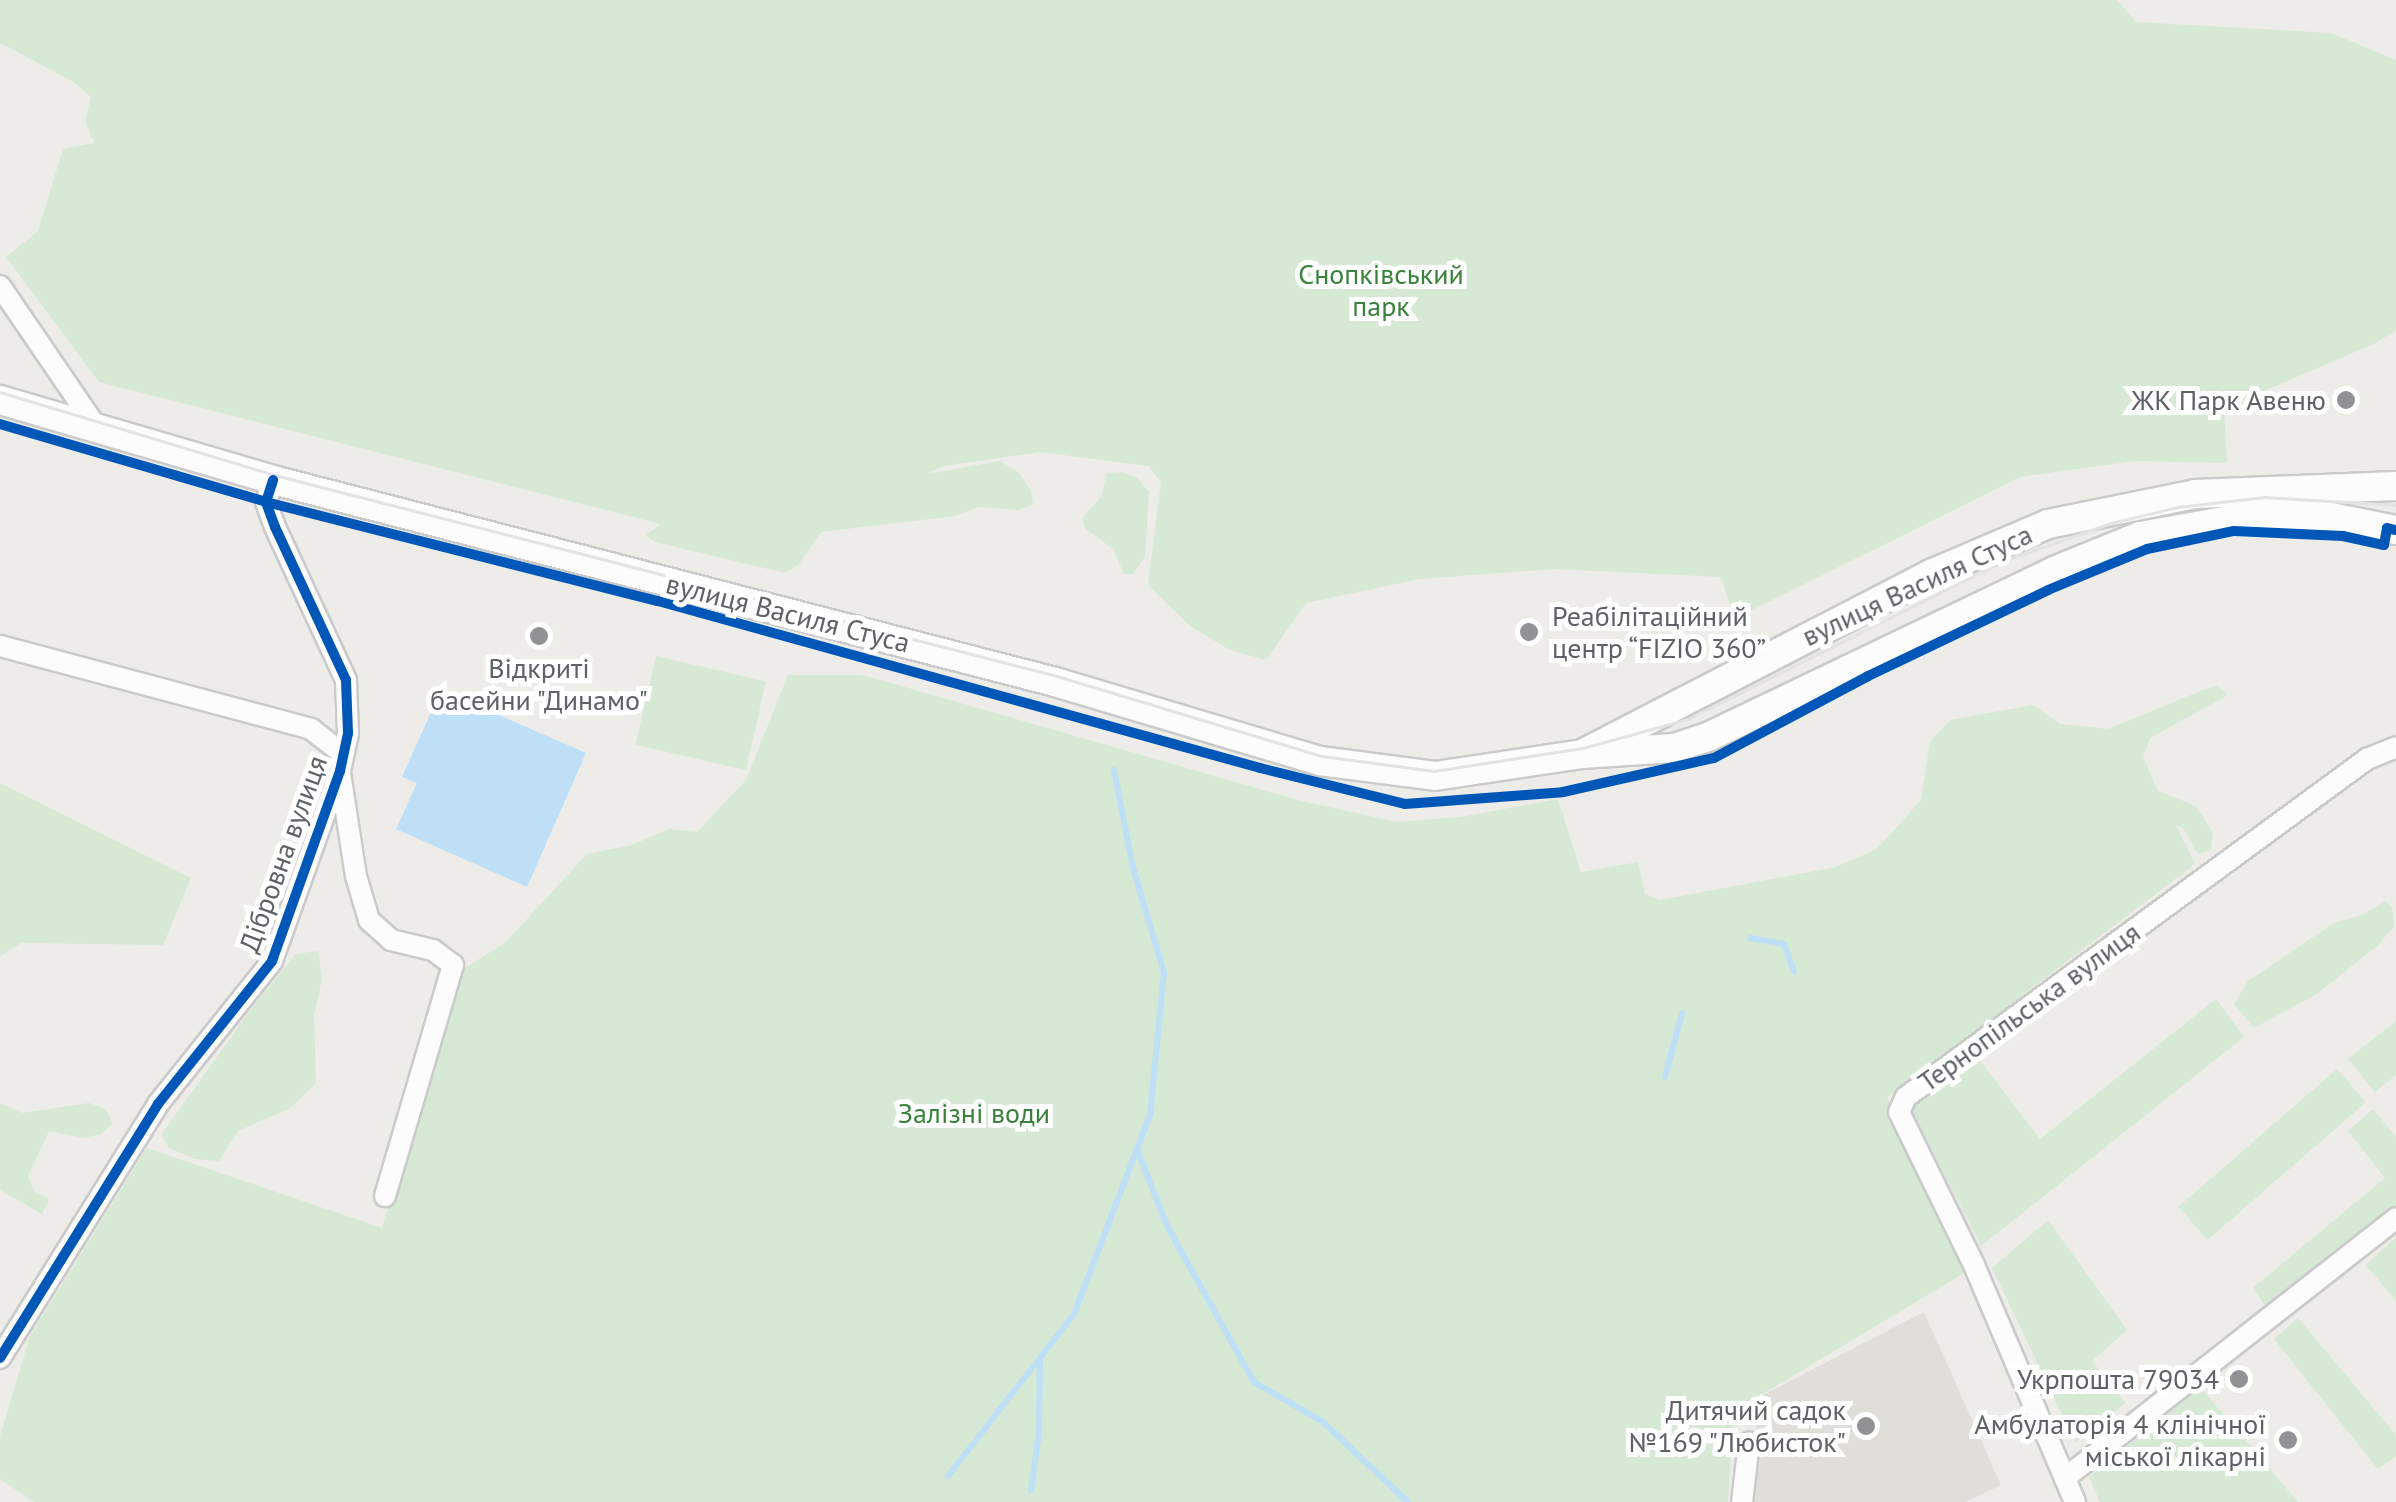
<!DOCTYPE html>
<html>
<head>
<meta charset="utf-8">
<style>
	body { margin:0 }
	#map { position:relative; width:2396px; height:1502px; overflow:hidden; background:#edece8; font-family:"PT Sans",sans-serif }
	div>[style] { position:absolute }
	.education>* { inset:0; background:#e0ded8 }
	.green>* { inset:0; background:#d6e9d4; transform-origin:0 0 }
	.water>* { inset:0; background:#bedff6 }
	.stream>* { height:6px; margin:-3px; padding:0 3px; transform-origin:3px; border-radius:3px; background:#bedff6 }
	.roads { filter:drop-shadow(2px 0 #cacaca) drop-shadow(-2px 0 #cacaca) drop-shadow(0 2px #cacaca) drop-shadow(0 -2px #cacaca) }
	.minor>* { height:20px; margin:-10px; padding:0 10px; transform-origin:10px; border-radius:10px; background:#fcfcfc }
	.secondary>* { height:28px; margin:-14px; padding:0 14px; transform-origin:14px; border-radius:14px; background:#fcfcfc }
	.tram>* { height:2.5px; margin:-1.25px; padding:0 1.25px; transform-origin:1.25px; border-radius:1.25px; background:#e3e3e3 }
	.cycleway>* { height:10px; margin:-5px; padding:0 5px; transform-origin:5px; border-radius:5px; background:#0057b8 }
	.dots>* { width:28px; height:28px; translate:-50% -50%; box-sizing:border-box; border:5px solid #fff; border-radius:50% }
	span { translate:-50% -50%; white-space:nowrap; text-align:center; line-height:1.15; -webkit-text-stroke:10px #fff; paint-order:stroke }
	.park-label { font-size:28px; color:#38823b }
	.poi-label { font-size:28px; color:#5e6266 }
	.right { translate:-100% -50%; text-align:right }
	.left { translate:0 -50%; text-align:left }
	.street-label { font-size:28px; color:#5e6266 }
</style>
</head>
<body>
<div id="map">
	<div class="education">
		<div style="clip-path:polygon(1924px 1312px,2001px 1485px,1966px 1502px,1754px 1502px,1758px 1454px,1755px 1399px)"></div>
	</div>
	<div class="green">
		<div style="clip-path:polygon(0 0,2117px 0,2136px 22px,2331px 33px,2396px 60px,2396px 330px,2376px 343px,2224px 408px,2227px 463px,2135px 461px,2020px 477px,1734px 619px,1721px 577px,1554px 569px,1420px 579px,1306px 603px,1266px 660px,1230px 650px,1190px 626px,1148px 585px,1161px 482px,1148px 466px,1040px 452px,944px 466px,927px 474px,1000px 461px,1019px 473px,1031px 491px,1033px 504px,1019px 510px,979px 507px,955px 516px,821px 532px,799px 564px,785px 573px,655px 542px,646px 535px,661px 524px,99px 382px,6px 257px,38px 231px,63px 149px,94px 143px,85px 120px,91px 97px,72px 81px,0 43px)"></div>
		<div style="clip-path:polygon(1122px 472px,1137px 478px,1149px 492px,1145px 557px,1133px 574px,1124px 574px,1113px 549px,1085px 528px,1082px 518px,1101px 497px,1107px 473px)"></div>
		<div style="left:656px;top:656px;width:113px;height:91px;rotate:13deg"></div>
		<div style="clip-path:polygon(788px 675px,863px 675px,1302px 801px,1397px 822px,1460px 817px,1558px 799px,1581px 872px,1638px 862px,1645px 894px,1660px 900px,1836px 867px,1877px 849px,1921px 800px,1930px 742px,1950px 720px,2033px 705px,2060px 724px,2108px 729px,2203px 690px,2217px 686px,2228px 695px,2150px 738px,2143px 757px,2158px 791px,2196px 806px,2213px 833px,2211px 850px,2198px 854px,2183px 828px,2176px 825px,2195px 864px,1887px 1098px,1966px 1272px,1734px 1411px,1728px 1502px,34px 1502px,0 1479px,0 1436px,30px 1336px,147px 1148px,382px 1228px,454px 975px,506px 942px,587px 854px,632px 845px,669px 829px,697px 832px,746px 780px)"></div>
		<div style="clip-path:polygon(0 783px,191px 878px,163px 945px,21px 943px,0 956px)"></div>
		<div style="clip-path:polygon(2385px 901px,2392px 907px,2394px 926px,2378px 945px,2317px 994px,2254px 1028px,2234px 1004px,2248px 981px,2334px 923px,2362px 915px)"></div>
		<div style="clip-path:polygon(318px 951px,322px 979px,314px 1015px,316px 1083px,290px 1108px,238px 1131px,219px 1161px,195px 1159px,169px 1148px,161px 1135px,252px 1008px,296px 954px)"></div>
		<div style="clip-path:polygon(2216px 999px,2244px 1037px,1981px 1246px,1911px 1109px,1978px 1058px,2040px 1139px)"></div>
		<div style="clip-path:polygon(2396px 1021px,2396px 1075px,2375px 1092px,2348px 1059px)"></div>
		<div style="left:2337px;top:1069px;width:44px;height:210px;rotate:49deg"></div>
		<div style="clip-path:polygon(0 1103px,22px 1113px,89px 1103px,105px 1109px,113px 1123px,101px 1134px,84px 1138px,49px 1131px,28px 1176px,34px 1191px,49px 1199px,42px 1214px,0 1190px)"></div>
		<div style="clip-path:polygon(2373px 1109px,2396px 1137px,2396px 1207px,2267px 1309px,2253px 1288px,2385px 1178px,2348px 1131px)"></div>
		<div style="clip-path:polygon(2048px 1220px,2127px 1330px,2092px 1361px,2126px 1403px,2075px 1442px,1992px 1268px)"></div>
		<div style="clip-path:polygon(2395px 1238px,2396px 1239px,2396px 1301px,2366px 1265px)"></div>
		<div style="clip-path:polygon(2298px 1318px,2396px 1435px,2396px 1456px,2378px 1469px,2274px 1339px)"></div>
		<div style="clip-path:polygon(2200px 1387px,2298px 1502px,2100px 1502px,2089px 1477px)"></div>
	</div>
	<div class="water">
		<div style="clip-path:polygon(441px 690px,586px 753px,527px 887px,396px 829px,417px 783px,402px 777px)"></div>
	</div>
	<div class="stream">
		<div style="left:1750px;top:938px;width:35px;rotate:10deg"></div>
		<div style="left:1784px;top:944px;width:29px;rotate:70deg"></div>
		<div style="left:1665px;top:1077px;width:66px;rotate:-75.1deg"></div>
		<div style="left:1137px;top:1149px;width:83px;rotate:68.7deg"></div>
		<div style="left:1167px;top:1226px;width:179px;rotate:60.9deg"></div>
		<div style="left:1254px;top:1382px;width:80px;rotate:30.1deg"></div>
		<div style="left:1323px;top:1422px;width:117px;rotate:43.3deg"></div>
		<div style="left:948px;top:1476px;width:205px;rotate:-52.1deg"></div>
		<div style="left:1074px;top:1314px;width:213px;rotate:-69.1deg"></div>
		<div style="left:1150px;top:1115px;width:143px;rotate:-84.4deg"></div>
		<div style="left:1164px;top:973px;width:109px;rotate:-106.4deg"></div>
		<div style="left:1133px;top:868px;width:100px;rotate:-101deg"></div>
		<div style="left:1031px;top:1490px;width:59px;rotate:-82.1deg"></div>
		<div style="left:1039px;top:1432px;width:71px;rotate:-89.2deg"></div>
	</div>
	<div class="roads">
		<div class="minor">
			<div style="left:0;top:286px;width:176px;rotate:55.7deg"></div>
			<div style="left:0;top:646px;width:322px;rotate:14.9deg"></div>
			<div style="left:311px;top:729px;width:41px;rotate:38deg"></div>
			<div style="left:340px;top:773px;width:104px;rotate:81.2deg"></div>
			<div style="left:356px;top:876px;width:46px;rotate:73.5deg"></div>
			<div style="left:369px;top:920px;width:30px;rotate:42deg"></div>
			<div style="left:391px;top:940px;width:43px;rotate:13.4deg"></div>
			<div style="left:433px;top:950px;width:25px;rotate:37deg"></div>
			<div style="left:453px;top:965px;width:241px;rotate:106.4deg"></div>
			<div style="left:0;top:1358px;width:299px;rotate:-58.1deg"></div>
			<div style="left:158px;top:1104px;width:183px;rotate:-51.4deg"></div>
			<div style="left:272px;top:961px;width:202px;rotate:-70.3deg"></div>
			<div style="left:340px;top:771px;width:39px;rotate:-78deg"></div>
			<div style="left:348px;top:733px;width:53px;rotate:-92.2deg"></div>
			<div style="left:346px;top:680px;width:169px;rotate:-114.9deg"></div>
			<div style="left:275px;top:527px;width:27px;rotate:-110deg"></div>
			<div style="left:266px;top:502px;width:23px;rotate:-72deg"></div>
			<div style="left:2065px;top:1478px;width:421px;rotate:-38.1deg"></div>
			<div style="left:1742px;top:1502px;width:60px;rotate:-83.3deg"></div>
			<div style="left:2075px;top:1502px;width:258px;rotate:-113.1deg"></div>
			<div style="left:1974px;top:1265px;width:170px;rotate:-116.1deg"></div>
			<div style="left:1899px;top:1112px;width:17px;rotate:-65deg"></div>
			<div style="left:1906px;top:1097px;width:572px;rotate:-36.25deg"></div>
			<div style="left:2367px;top:759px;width:31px;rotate:-22deg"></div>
		</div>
		<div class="secondary">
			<div style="left:0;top:400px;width:284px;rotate:16.3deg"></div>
			<div style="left:273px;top:480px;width:808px;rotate:14.48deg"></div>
			<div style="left:1055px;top:682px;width:277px;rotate:16.6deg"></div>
			<div style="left:1320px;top:761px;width:116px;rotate:7.4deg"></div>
			<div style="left:1435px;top:776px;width:149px;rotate:-8.5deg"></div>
			<div style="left:1582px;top:754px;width:92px;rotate:-3.7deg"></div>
			<div style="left:1674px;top:748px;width:36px;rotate:-18deg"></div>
			<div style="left:1708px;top:737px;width:384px;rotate:-25.6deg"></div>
			<div style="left:2054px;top:571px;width:93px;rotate:-22.1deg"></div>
			<div style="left:2140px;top:536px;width:114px;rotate:-10.1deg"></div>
			<div style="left:2252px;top:516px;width:79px;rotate:0.7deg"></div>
			<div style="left:2331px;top:517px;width:66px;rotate:11.3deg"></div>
			<div style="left:1588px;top:751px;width:386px;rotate:-27.3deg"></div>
			<div style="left:1931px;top:574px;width:127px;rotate:-23.1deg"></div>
			<div style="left:2048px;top:524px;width:150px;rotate:-11.5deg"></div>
			<div style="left:2195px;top:494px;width:201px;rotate:-2.3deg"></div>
		</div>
	</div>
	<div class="tram">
		<div style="left:0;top:392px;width:287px;rotate:16.8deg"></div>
		<div style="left:275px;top:475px;width:807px;rotate:14.41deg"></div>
		<div style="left:1057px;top:676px;width:277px;rotate:16.8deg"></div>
		<div style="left:1322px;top:756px;width:113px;rotate:7.6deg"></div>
		<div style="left:1434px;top:771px;width:151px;rotate:-8.8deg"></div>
		<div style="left:1583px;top:748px;width:109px;rotate:-15.4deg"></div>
		<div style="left:1688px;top:719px;width:350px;rotate:-26.6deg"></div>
		<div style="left:2001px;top:562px;width:117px;rotate:-19.5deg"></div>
		<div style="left:2111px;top:523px;width:69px;rotate:-13.4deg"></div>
		<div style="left:2178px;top:507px;width:87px;rotate:-6.6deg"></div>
		<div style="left:2264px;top:497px;width:132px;rotate:3.5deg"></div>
	</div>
	<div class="cycleway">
		<div style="left:0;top:424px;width:277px;rotate:16.3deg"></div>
		<div style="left:266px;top:502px;width:404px;rotate:14.2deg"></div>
		<div style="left:658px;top:601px;width:625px;rotate:15.5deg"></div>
		<div style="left:1260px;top:768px;width:149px;rotate:13.9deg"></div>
		<div style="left:1405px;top:804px;width:158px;rotate:-4.3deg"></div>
		<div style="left:1563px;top:792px;width:155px;rotate:-12.7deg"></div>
		<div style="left:1714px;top:758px;width:174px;rotate:-28deg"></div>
		<div style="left:1868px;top:676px;width:199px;rotate:-25.5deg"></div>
		<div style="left:2048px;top:590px;width:107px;rotate:-22.5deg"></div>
		<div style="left:2147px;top:549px;width:89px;rotate:-11.7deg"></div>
		<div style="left:2234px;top:531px;width:109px;rotate:2.6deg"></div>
		<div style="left:2343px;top:536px;width:42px;rotate:12.4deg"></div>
		<div style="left:2384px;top:545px;width:17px;rotate:-80deg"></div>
		<div style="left:2387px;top:528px;width:9px;rotate:13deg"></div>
		<div style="left:0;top:1358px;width:299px;rotate:-58.1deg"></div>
		<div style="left:158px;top:1104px;width:183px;rotate:-51.4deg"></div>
		<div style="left:272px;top:961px;width:202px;rotate:-70.3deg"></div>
		<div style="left:340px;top:771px;width:39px;rotate:-78deg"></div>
		<div style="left:348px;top:733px;width:53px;rotate:-92.2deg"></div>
		<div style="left:346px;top:680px;width:169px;rotate:-114.9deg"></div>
		<div style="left:275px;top:527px;width:27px;rotate:-110deg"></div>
		<div style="left:266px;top:502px;width:23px;rotate:-72deg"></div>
	</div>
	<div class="dots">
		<div style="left:2346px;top:400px;background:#909294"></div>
		<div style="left:1529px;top:632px;background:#909294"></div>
		<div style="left:539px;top:636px;background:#909294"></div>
		<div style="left:2239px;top:1379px;background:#909294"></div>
		<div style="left:1866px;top:1426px;background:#909294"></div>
		<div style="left:2288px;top:1440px;background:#909294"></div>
	</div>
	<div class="park-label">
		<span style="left:1381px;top:290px">Снопківський<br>парк</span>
		<span style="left:974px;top:1113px">Залізні води</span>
	</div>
	<div class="poi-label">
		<span class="right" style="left:2326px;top:400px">ЖК Парк Авеню</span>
		<span class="left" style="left:1552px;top:632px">Реабілітаційний<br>центр “FIZIO 360”</span>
		<span style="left:539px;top:684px">Відкриті<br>басейни "Динамо"</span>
		<span class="right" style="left:2219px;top:1379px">Укрпошта 79034</span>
		<span class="right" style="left:1846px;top:1426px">Дитячий садок<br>№169 "Любисток"</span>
		<span class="right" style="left:2266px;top:1440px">Амбулаторія 4 клінічної<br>міської лікарні</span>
	</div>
	<div class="street-label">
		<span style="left:1917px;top:585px;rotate:-25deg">вулиця Василя Стуса</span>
		<span style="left:788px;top:613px;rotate:14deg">вулиця Василя Стуса</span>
		<span style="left:283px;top:854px;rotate:-70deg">Дібровна вулиця</span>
		<span style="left:2029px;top:1007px;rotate:-36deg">Тернопільська вулиця</span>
	</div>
</div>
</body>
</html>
